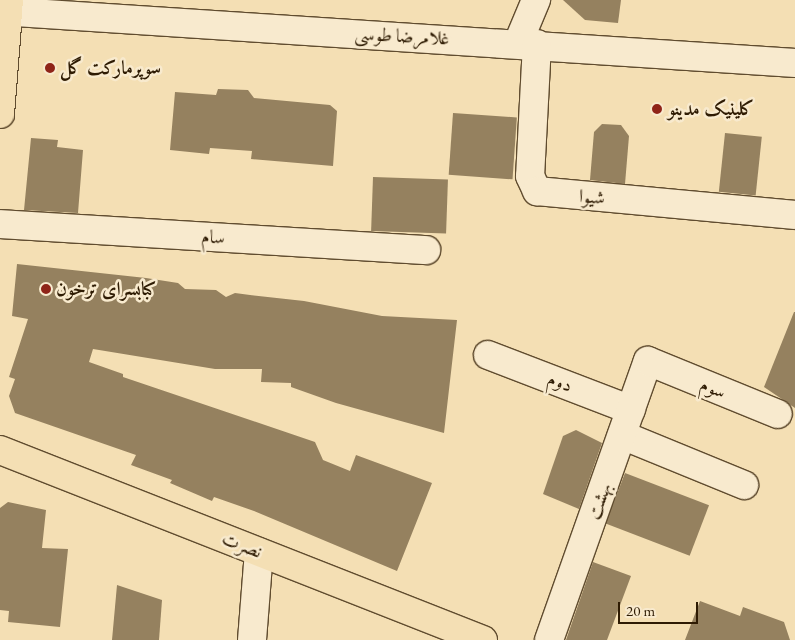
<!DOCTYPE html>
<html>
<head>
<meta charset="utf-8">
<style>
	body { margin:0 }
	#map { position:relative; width:795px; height:640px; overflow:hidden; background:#f4dfb4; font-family:"EB Garamond",Amiri,serif }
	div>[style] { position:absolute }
	.building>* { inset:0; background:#95815f; transform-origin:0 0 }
	.roads { filter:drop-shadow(1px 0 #604c2f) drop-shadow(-1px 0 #604c2f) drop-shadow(0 1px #604c2f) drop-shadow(0 -1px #604c2f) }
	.minor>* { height:28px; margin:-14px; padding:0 14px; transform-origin:14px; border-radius:14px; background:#f8eace }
	.major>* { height:28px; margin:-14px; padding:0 14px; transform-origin:14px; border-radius:14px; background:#f4dfb4 }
	.dots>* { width:14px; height:14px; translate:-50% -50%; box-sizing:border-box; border:2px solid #f8eace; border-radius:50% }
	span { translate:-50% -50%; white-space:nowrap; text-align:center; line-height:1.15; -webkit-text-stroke:5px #f8eace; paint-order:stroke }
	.street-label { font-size:19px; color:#2e1b03 }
	.poi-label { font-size:19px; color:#2e1b03; font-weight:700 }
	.left { translate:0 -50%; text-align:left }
	.scale { position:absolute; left:618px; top:602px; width:80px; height:22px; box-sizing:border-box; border:2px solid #2e1b03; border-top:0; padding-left:6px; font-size:15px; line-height:18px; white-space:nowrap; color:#2e1b03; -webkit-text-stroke:4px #f8eace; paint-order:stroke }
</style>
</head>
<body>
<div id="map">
	<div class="building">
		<div style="clip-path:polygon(563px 0,621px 0,618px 23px,585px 20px)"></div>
		<div style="clip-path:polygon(218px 89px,248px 90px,254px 98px,330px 105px,337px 111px,333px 166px,251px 159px,252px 151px,210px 148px,209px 154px,170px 150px,175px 92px,216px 95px)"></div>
		<div style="left:453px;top:113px;width:64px;height:62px;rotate:4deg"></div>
		<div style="clip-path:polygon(602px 124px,621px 125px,629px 136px,625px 184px,590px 180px,594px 132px)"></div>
		<div style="left:725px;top:133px;width:37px;height:59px;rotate:6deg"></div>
		<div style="clip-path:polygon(31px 138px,58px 140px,57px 147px,83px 150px,78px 213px,24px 210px)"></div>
		<div style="left:373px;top:177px;width:75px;height:54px;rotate:2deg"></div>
		<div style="clip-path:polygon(17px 264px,146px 278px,178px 283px,185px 289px,216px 290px,226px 297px,235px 293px,250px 295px,304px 301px,382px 316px,457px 320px,444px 433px,336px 403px,291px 387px,291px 383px,261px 382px,262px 369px,215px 369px,93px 349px,89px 362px,123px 374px,123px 377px,315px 442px,323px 460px,350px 471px,356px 455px,432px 483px,397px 571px,254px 511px,214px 497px,212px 501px,170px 483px,172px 480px,131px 465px,136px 455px,15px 413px,9px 396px,15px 379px,9px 377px,28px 319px,12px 316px)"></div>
		<div style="clip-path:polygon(794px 312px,795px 312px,795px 408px,764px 387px)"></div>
		<div style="clip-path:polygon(576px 430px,602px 443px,579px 509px,543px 494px,563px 436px)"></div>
		<div style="left:625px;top:473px;width:90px;height:54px;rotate:21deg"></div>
		<div style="clip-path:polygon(8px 502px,46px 510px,42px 548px,68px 549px,60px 627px,8px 622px,9px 611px,0 610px,0 508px)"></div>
		<div style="clip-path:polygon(593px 562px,631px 576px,607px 640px,566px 640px)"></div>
		<div style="clip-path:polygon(117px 585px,162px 600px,159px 640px,112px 640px)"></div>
		<div style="clip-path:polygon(700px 601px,740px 616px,743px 607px,784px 622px,790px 640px,685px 640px)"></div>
	</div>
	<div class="roads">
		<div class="minor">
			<div style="left:0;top:11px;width:797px;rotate:3.74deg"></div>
			<div style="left:518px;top:43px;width:47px;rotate:-67.3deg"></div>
			<div style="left:537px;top:44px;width:132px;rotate:93deg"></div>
			<div style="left:530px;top:176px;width:17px;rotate:65deg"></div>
			<div style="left:537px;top:191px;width:259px;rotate:5.3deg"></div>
			<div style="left:0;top:224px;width:427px;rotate:3.5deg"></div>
			<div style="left:488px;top:355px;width:153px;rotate:21deg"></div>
			<div style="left:622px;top:435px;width:132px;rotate:22.3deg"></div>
			<div style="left:252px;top:640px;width:88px;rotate:-85.5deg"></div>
			<div style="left:549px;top:640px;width:296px;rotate:-70.5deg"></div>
			<div style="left:648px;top:361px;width:140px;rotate:22.2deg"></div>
		</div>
		<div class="major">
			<div style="left:0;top:114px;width:114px;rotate:-85.5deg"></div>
			<div style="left:0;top:450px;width:519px;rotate:21.47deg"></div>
		</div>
	</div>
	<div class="dots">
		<div style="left:50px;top:68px;background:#8f2418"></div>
		<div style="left:657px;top:109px;background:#8f2418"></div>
		<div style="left:46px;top:289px;background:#8f2418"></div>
	</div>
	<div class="street-label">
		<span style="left:402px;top:36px;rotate:3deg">غلامرضا طوسی</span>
		<span style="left:592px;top:197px;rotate:5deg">شیوا</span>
		<span style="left:213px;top:237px;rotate:3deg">سام</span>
		<span style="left:560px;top:382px;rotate:21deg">دوم</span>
		<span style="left:713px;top:388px;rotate:22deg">سوم</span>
		<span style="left:599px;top:501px;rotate:-70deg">بهشت</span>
		<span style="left:242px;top:545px;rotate:21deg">نصرت</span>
	</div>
	<div class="poi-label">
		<span class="left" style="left:60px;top:68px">سوپرمارکت گل</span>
		<span class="left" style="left:668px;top:109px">کلینیک مدینو</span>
		<span class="left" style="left:56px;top:289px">کبابسرای ترخون</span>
	</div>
	<div class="scale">20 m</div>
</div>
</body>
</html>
